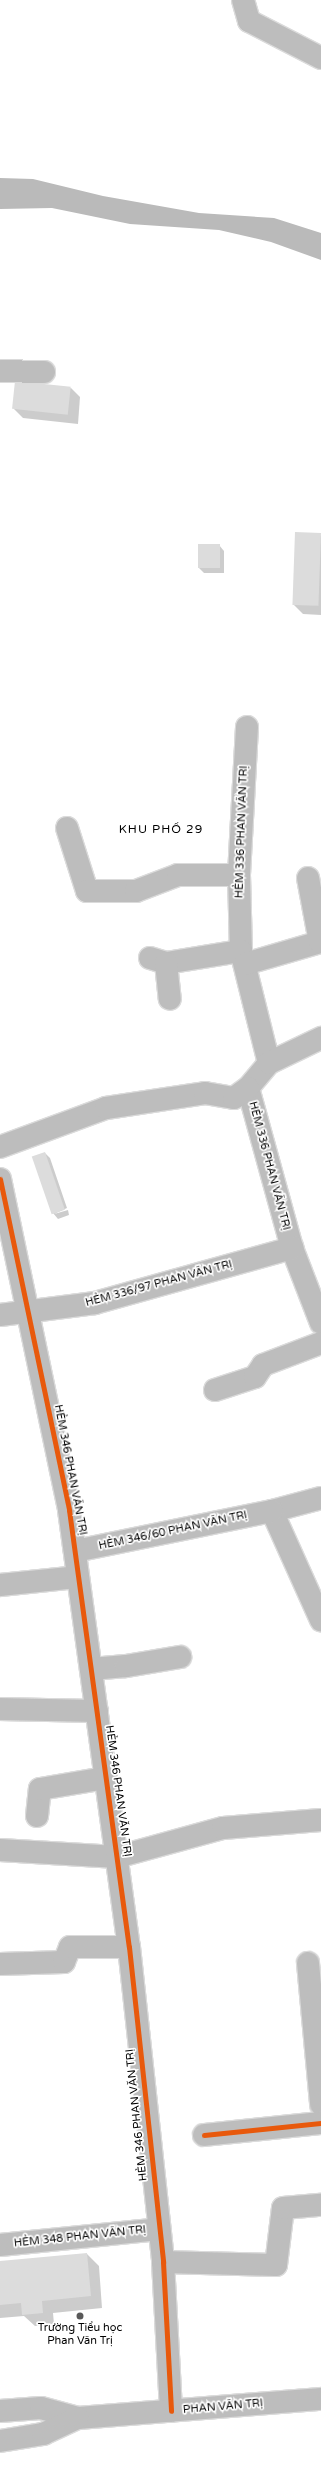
<!DOCTYPE html>
<html>
<head>
<meta charset="utf-8">
<style>
	body { margin:0 }
	#map { position:relative; width:321px; height:2470px; overflow:hidden; background:#fff; font-family:"Varela Round",sans-serif }
	div>[style] { position:absolute }
	.water>* { inset:0; background:#bababa }
	.shadow>* { inset:0; background:#0003 }
	.building>* { inset:0; background:#dcdcdc; transform-origin:0 0 }
	.roads { filter:drop-shadow(1px 0 #dbdbdb) drop-shadow(-1px 0 #dbdbdb) drop-shadow(0 1px #dbdbdb) drop-shadow(0 -1px #dbdbdb) }
	.minor>* { height:22px; margin:-11px; padding:0 11px; transform-origin:11px; border-radius:11px; background:#bdbdbd }
	.major>* { height:22px; margin:-11px; padding:0 11px; transform-origin:11px; border-radius:11px; background:#bdbdbd }
	.cycleway>* { height:5px; margin:-2.5px; padding:0 2.5px; transform-origin:2.5px; border-radius:2.5px; background:#e8590c }
	.dots>* { width:11px; height:11px; translate:-50% -50%; box-sizing:border-box; border:2px solid #fff; border-radius:50% }
	span { translate:-50% -50%; white-space:nowrap; text-align:center; line-height:1.15; -webkit-text-stroke:3.5px #fff; paint-order:stroke }
	.street-label { font-size:11px; color:#000 }
	.poi-label { font-size:11px; color:#000 }
	.neighbourhood-label { font-size:12px; color:#000; letter-spacing:1px }
</style>
</head>
<body>
<div id="map">
	<div class="water">
		<div style="clip-path:polygon(0 178px,33px 179px,103px 196px,199px 213px,274px 218px,321px 233px,321px 260px,271px 242px,219px 230px,130px 224px,52px 208px,0 209px)"></div>
	</div>
	<div class="shadow">
		<div style="clip-path:polygon(71px 388px,80px 397px,78px 424px,23px 418px,14px 409px)"></div>
		<div style="clip-path:polygon(321px 534px,321px 615px,303px 614px,294px 605px)"></div>
		<div style="clip-path:polygon(219px 545px,224px 551px,224px 573px,204px 573px,198px 567px)"></div>
		<div style="clip-path:polygon(45px 1153px,50px 1158px,67px 1208px,54px 1214px,68px 1210px,69px 1215px,58px 1219px,53px 1213px)"></div>
		<div style="clip-path:polygon(87px 2254px,99px 2266px,102px 2308px,53px 2313px,54px 2324px,35px 2326px,24px 2316px,0 2318px,0 2262px)"></div>
	</div>
	<div class="building">
		<div style="left:15px;top:381px;width:56px;height:28px;rotate:6deg"></div>
		<div style="left:295px;top:532px;width:26px;height:73px;rotate:2deg"></div>
		<div style="left:198px;top:544px;width:22px;height:24px"></div>
		<div style="left:45px;top:1152px;width:61px;height:14px;rotate:71deg"></div>
		<div style="clip-path:polygon(87px 2253px,91px 2296px,42px 2301px,43px 2313px,22px 2315px,21px 2303px,0 2305px,0 2261px)"></div>
	</div>
	<div class="roads">
		<div class="minor">
			<div style="left:243px;top:0;width:22px;rotate:74deg"></div>
			<div style="left:249px;top:21px;width:81px;rotate:27.2deg"></div>
			<div style="left:0;top:371px;width:44px;rotate:1.3deg"></div>
			<div style="left:247px;top:727px;width:148px;rotate:93.1deg"></div>
			<div style="left:239px;top:875px;width:76px;rotate:88.5deg"></div>
			<div style="left:241px;top:951px;width:115px;rotate:76deg"></div>
			<div style="left:269px;top:1063px;width:33px;rotate:130deg"></div>
			<div style="left:248px;top:1088px;width:166px;rotate:74.6deg"></div>
			<div style="left:292px;top:1248px;width:80px;rotate:68.9deg"></div>
			<div style="left:67px;top:828px;width:66px;rotate:72.4deg"></div>
			<div style="left:87px;top:891px;width:49px"></div>
			<div style="left:136px;top:891px;width:45px;rotate:-20.9deg"></div>
			<div style="left:178px;top:875px;width:61px"></div>
			<div style="left:150px;top:958px;width:17px;rotate:17deg"></div>
			<div style="left:166px;top:963px;width:76px;rotate:-9.1deg"></div>
			<div style="left:166px;top:963px;width:36px;rotate:84deg"></div>
			<div style="left:245px;top:964px;width:78px;rotate:-16.3deg"></div>
			<div style="left:320px;top:942px;width:65px;rotate:-100.6deg"></div>
			<div style="left:269px;top:1063px;width:58px;rotate:-25.7deg"></div>
			<div style="left:0;top:1147px;width:113px;rotate:-20.2deg"></div>
			<div style="left:106px;top:1108px;width:100px;rotate:-8.6deg"></div>
			<div style="left:205px;top:1093px;width:29px;rotate:10deg"></div>
			<div style="left:234px;top:1098px;width:17px;rotate:-36deg"></div>
			<div style="left:0;top:1179px;width:338px;rotate:78.2deg"></div>
			<div style="left:69px;top:1510px;width:441px;rotate:82.2deg"></div>
			<div style="left:129px;top:1947px;width:317px;rotate:83.8deg"></div>
			<div style="left:163px;top:2262px;width:149px;rotate:86.9deg"></div>
			<div style="left:0;top:1315px;width:96px;rotate:-7.2deg"></div>
			<div style="left:95px;top:1303px;width:205px;rotate:-15.6deg"></div>
			<div style="left:215px;top:1390px;width:42px;rotate:-18deg"></div>
			<div style="left:255px;top:1377px;width:14px;rotate:-56deg"></div>
			<div style="left:263px;top:1365px;width:62px;rotate:-20.8deg"></div>
			<div style="left:321px;top:1498px;width:51px;rotate:165.1deg"></div>
			<div style="left:272px;top:1511px;width:120px;rotate:65.8deg"></div>
			<div style="left:75px;top:1551px;width:201px;rotate:-11.5deg"></div>
			<div style="left:0;top:1585px;width:78px;rotate:-5.9deg"></div>
			<div style="left:91px;top:1669px;width:35px;rotate:-5deg"></div>
			<div style="left:126px;top:1666px;width:55px;rotate:-9.5deg"></div>
			<div style="left:0;top:1709px;width:97px;rotate:1.2deg"></div>
			<div style="left:37px;top:1816px;width:27px;rotate:-84deg"></div>
			<div style="left:40px;top:1789px;width:67px;rotate:-9.5deg"></div>
			<div style="left:0;top:1850px;width:117px;rotate:3.4deg"></div>
			<div style="left:117px;top:1857px;width:110px;rotate:-15.3deg"></div>
			<div style="left:223px;top:1828px;width:98px;rotate:-4.7deg"></div>
			<div style="left:308px;top:1963px;width:142px;rotate:84.7deg"></div>
			<div style="left:0;top:1964px;width:64px;rotate:-1.8deg"></div>
			<div style="left:64px;top:1962px;width:16px;rotate:-68deg"></div>
			<div style="left:70px;top:1947px;width:59px"></div>
			<div style="left:204px;top:2135px;width:118px;rotate:-5.9deg"></div>
			<div style="left:0;top:2245px;width:160px;rotate:-5.7deg"></div>
			<div style="left:163px;top:2262px;width:113px;rotate:1.5deg"></div>
			<div style="left:276px;top:2265px;width:57px;rotate:-83deg"></div>
			<div style="left:283px;top:2208px;width:38px;rotate:-5deg"></div>
		</div>
		<div class="major">
			<div style="left:0;top:2411px;width:41px;rotate:-4.2deg"></div>
			<div style="left:41px;top:2408px;width:38px;rotate:15deg"></div>
			<div style="left:78px;top:2418px;width:244px;rotate:-4.5deg"></div>
			<div style="left:0;top:2441px;width:44px;rotate:-9.2deg"></div>
			<div style="left:43px;top:2434px;width:38px;rotate:-25deg"></div>
		</div>
	</div>
	<div class="cycleway">
		<div style="left:0;top:1179px;width:338px;rotate:78.2deg"></div>
		<div style="left:69px;top:1510px;width:441px;rotate:82.2deg"></div>
		<div style="left:129px;top:1947px;width:317px;rotate:83.8deg"></div>
		<div style="left:163px;top:2262px;width:149px;rotate:86.9deg"></div>
		<div style="left:204px;top:2135px;width:118px;rotate:-5.9deg"></div>
	</div>
	<div class="dots">
		<div style="left:80px;top:2316px;background:#595959"></div>
	</div>
	<div class="street-label">
		<span style="left:242px;top:832px;rotate:-88deg">HẺM 336 PHAN VĂN TRỊ</span>
		<span style="left:269px;top:1166px;rotate:75deg">HẺM 336 PHAN VĂN TRỊ</span>
		<span style="left:159px;top:1284px;rotate:-15deg">HẺM 336/97 PHAN VĂN TRỊ</span>
		<span style="left:70px;top:1470px;rotate:79deg">HẺM 346 PHAN VĂN TRỊ</span>
		<span style="left:173px;top:1531px;rotate:-12deg">HẺM 346/60 PHAN VĂN TRỊ</span>
		<span style="left:118px;top:1791px;rotate:82deg">HẺM 346 PHAN VĂN TRỊ</span>
		<span style="left:137px;top:2115px;rotate:-96deg">HẺM 346 PHAN VĂN TRỊ</span>
		<span style="left:80px;top:2237px;rotate:-6deg">HẺM 348 PHAN VĂN TRỊ</span>
		<span style="left:223px;top:2407px;rotate:-5deg">PHAN VĂN TRỊ</span>
	</div>
	<div class="poi-label">
		<span style="left:80px;top:2335px">Trường Tiểu học<br>Phan Văn Trị</span>
	</div>
	<div class="neighbourhood-label">
		<span style="left:161px;top:830px">KHU PHỐ 29</span>
	</div>
</div>
</body>
</html>
